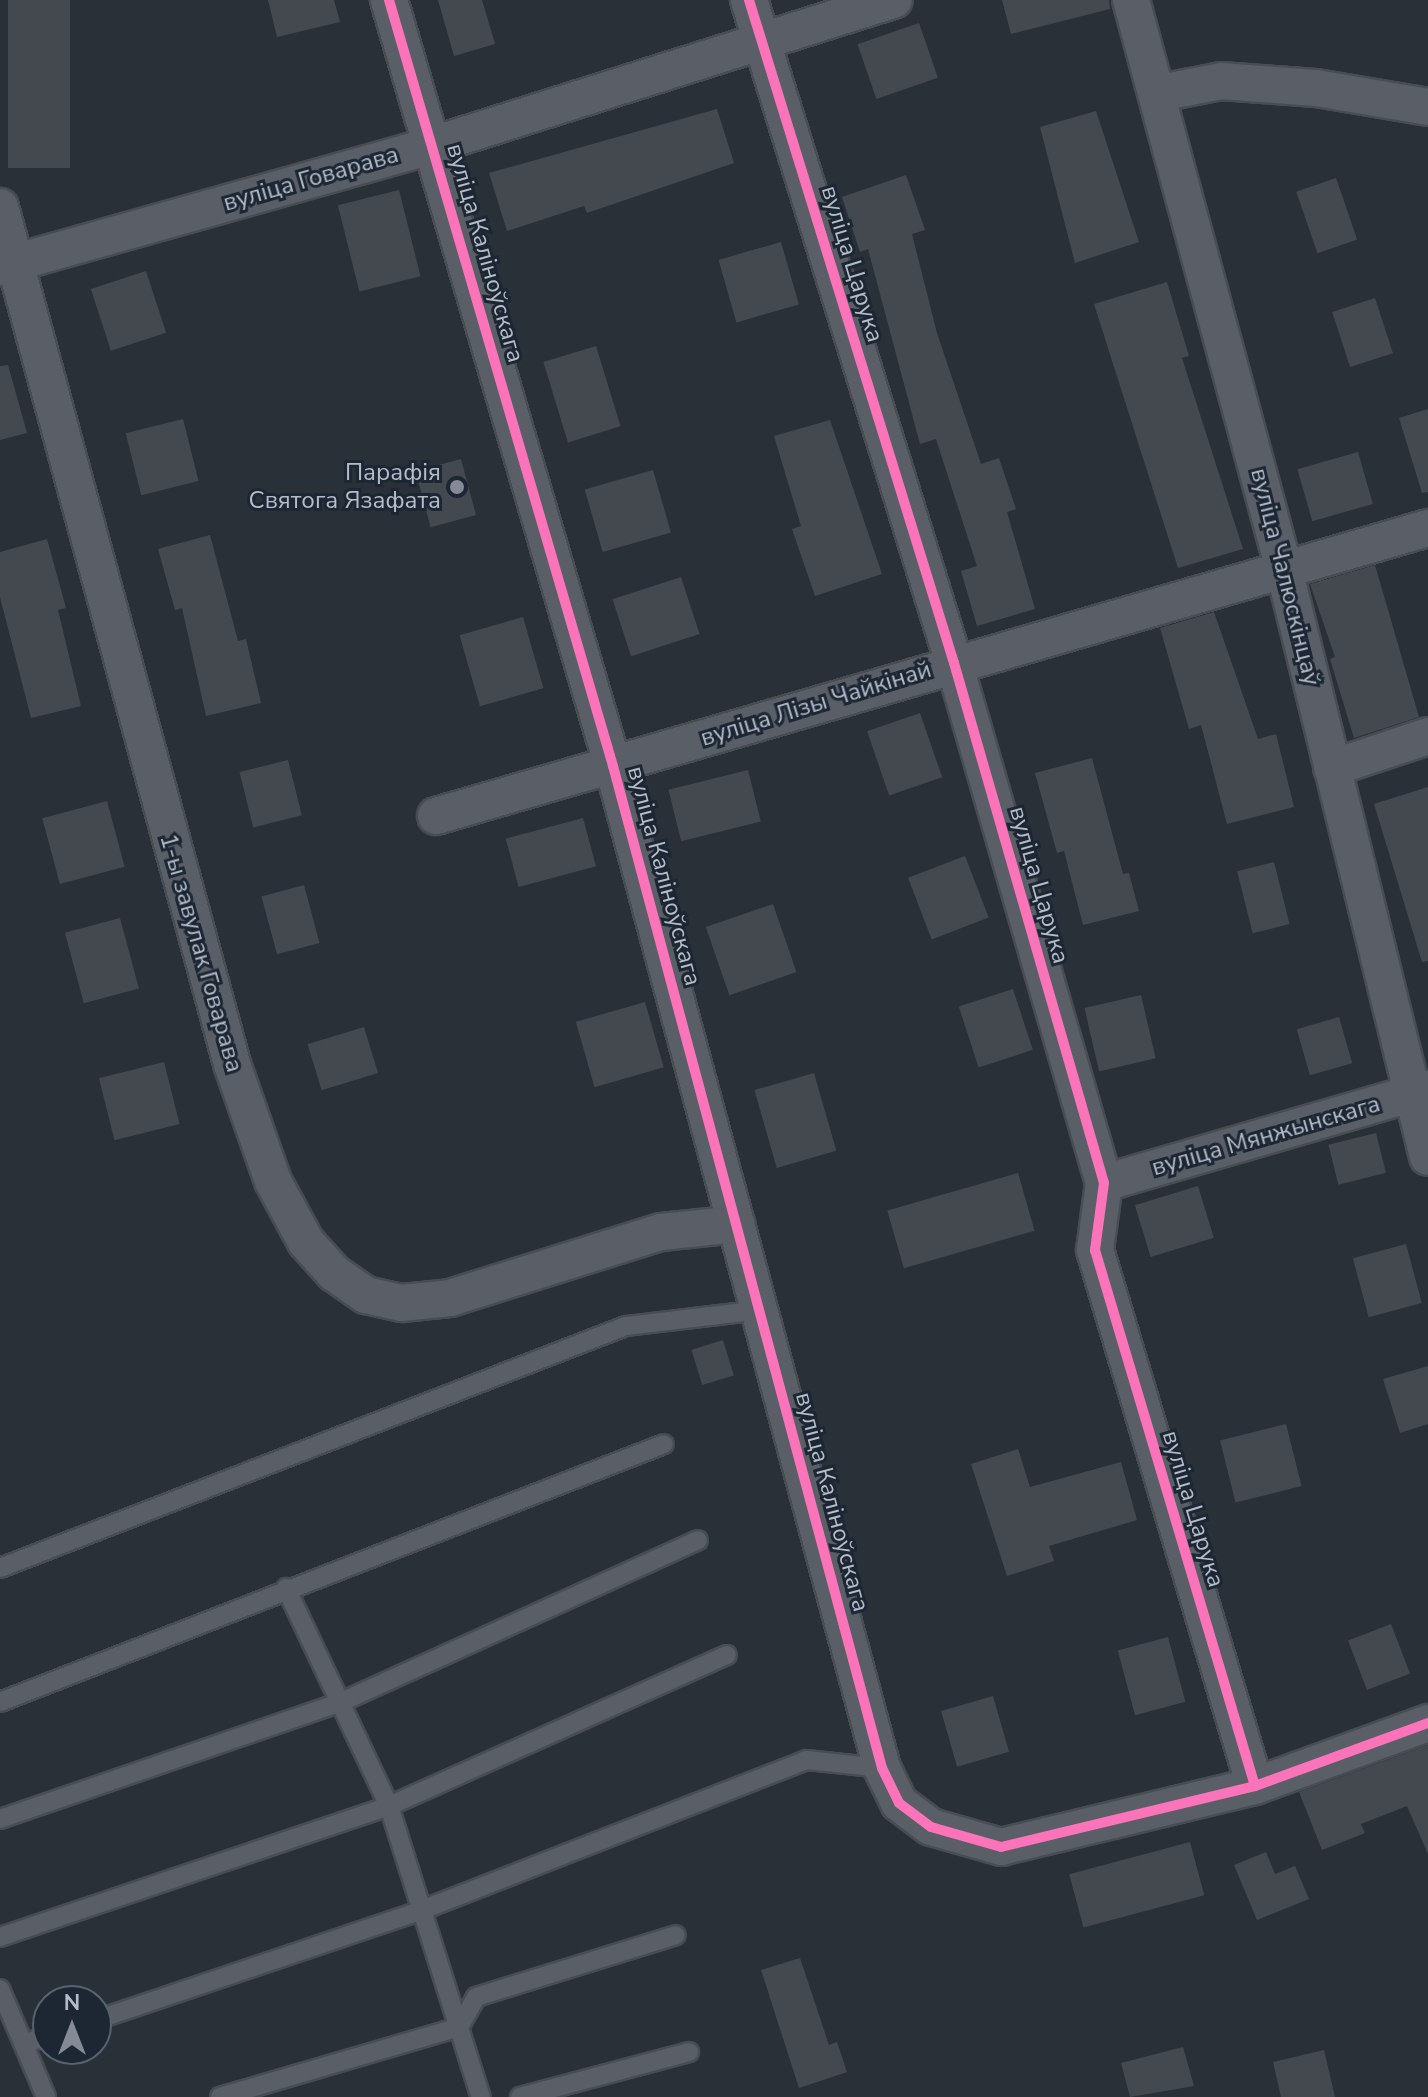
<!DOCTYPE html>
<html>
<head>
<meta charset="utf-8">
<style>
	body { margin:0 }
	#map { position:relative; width:1428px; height:2097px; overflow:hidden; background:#2a3038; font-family:"Nunito Sans",sans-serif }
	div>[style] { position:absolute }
	.building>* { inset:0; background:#444950; transform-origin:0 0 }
	.roads { filter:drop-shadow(2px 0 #484c53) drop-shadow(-2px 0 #484c53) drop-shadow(0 2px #484c53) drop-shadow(0 -2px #484c53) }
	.service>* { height:18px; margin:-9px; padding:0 9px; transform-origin:9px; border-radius:9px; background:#5a5e66 }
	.minor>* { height:36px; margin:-18px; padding:0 18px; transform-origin:18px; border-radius:18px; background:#5a5e66 }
	.cycleway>* { height:10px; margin:-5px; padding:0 5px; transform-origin:5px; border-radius:5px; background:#fb73b8 }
	.dots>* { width:22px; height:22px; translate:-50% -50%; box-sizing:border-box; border:4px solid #1d2633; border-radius:50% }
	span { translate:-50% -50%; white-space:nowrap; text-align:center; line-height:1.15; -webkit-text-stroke:6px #1d2633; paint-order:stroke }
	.street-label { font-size:24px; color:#b4bcc9 }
	.poi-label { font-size:24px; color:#b4bcc9 }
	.right { translate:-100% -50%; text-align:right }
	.north { position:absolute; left:32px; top:1985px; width:80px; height:80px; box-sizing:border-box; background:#1d2633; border:2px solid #59626f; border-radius:50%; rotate:0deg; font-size:22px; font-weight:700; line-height:32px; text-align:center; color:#b4bcc9 }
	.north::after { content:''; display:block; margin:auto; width:28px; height:36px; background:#848b96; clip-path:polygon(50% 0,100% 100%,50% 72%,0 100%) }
</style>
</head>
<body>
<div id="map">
	<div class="building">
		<div style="left:8px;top:0;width:62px;height:168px"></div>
		<div style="clip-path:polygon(268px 0,334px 0,340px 22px,277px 37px)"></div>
		<div style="clip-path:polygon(438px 0,482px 0,495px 44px,454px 56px)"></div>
		<div style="clip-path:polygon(1002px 0,1109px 0,1110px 9px,1011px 34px)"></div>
		<div style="left:919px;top:23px;width:58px;height:65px;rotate:71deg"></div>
		<div style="clip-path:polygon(717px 109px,734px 163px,587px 213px,584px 206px,507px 231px,489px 173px)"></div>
		<div style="clip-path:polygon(1096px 111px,1139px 242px,1075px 263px,1040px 127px)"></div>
		<div style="clip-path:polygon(906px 175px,925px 230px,912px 234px,937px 333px,981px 464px,999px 458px,1016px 509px,1007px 512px,1035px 609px,977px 626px,961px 571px,977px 566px,936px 439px,920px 444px,868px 249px,860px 252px,842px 197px)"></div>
		<div style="left:1336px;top:178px;width:65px;height:42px;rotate:71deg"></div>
		<div style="left:399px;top:190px;width:89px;height:63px;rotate:76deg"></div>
		<div style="left:781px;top:242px;width:65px;height:65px;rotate:74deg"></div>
		<div style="left:146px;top:271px;width:65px;height:58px;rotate:72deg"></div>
		<div style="clip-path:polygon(1167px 282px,1189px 356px,1182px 358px,1243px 549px,1178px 568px,1094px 304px)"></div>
		<div style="left:1375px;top:298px;width:58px;height:45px;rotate:72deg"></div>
		<div style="left:596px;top:346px;width:84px;height:55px;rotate:73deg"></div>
		<div style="clip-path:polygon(8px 365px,27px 433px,0 440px,0 366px)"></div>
		<div style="clip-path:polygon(1428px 409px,1428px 492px,1422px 493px,1399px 418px)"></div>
		<div style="left:183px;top:419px;width:64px;height:59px;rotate:76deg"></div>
		<div style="clip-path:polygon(830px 420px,882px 574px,815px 596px,792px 529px,801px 526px,774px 436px)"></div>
		<div style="left:1358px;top:452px;width:54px;height:63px;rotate:74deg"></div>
		<div style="left:461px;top:459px;width:58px;height:47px;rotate:75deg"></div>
		<div style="left:653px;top:470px;width:65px;height:71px;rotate:74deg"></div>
		<div style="clip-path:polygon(210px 535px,238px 641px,246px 639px,261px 703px,206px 716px,182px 608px,175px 610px,158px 549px)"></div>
		<div style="clip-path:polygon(47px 539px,66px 608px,58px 610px,81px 706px,31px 718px,0 597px,0 552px)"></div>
		<div style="clip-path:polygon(1375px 565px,1419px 717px,1354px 738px,1330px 659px,1335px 657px,1310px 584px)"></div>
		<div style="left:681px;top:577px;width:60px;height:72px;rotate:72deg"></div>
		<div style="clip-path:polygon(1214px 612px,1258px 739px,1276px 734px,1294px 807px,1227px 824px,1201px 725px,1189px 729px,1160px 628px)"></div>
		<div style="left:523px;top:617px;width:74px;height:66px;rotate:74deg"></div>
		<div style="left:920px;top:713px;width:68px;height:56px;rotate:71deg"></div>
		<div style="clip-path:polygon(1092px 758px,1123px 874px,1129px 873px,1139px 911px,1083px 925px,1064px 851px,1057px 853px,1035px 773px)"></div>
		<div style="left:288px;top:760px;width:57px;height:50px;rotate:76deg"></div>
		<div style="left:748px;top:770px;width:53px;height:82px;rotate:76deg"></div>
		<div style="clip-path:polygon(1428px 787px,1428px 961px,1422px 962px,1374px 804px)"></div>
		<div style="left:107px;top:801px;width:68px;height:67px;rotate:75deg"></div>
		<div style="left:583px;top:818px;width:50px;height:80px;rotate:75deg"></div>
		<div style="left:965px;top:856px;width:66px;height:61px;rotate:69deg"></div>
		<div style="left:1274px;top:862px;width:64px;height:38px;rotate:76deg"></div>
		<div style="left:304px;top:885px;width:60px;height:44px;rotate:75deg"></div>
		<div style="left:773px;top:904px;width:72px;height:71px;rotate:71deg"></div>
		<div style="left:120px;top:918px;width:73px;height:57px;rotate:75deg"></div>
		<div style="left:1013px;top:989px;width:64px;height:57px;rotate:72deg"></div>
		<div style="left:1141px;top:995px;width:65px;height:58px;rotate:77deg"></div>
		<div style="left:645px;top:1002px;width:68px;height:72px;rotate:74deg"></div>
		<div style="left:1339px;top:1017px;width:48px;height:44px;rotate:74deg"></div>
		<div style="left:364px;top:1027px;width:48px;height:59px;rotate:73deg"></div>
		<div style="left:164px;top:1062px;width:64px;height:67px;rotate:76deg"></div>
		<div style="left:814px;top:1073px;width:81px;height:62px;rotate:74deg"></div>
		<div style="left:1376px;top:1133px;width:41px;height:49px;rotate:76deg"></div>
		<div style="left:1018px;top:1173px;width:60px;height:136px;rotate:74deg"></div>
		<div style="left:1198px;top:1186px;width:54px;height:66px;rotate:73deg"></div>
		<div style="left:1406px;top:1244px;width:61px;height:55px;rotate:75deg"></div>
		<div style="left:723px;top:1340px;width:37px;height:33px;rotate:73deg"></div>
		<div style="clip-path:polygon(1428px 1366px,1428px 1424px,1400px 1433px,1383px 1379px)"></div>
		<div style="left:1286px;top:1424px;width:64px;height:68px;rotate:76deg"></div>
		<div style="clip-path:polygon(1018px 1449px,1030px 1487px,1121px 1462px,1137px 1520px,1049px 1546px,1054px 1561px,1007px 1576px,971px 1464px)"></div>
		<div style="left:1391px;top:1624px;width:53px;height:46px;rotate:69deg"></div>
		<div style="left:1168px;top:1637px;width:67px;height:52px;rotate:75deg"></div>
		<div style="left:993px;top:1696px;width:58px;height:54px;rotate:74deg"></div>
		<div style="clip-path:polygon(1428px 1745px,1428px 1854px,1407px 1806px,1361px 1824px,1365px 1833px,1322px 1850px,1299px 1792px)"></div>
		<div style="left:1190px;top:1842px;width:55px;height:125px;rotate:75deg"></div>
		<div style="clip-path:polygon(1266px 1852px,1275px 1874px,1295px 1866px,1309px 1899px,1257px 1920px,1234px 1865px)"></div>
		<div style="clip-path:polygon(800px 1958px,829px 2045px,837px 2042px,847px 2072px,799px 2088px,761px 1970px)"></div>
		<div style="clip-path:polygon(1183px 2047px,1194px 2086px,1130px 2097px,1121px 2063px)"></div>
		<div style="clip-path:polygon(1324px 2050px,1335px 2097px,1281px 2097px,1273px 2062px)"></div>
	</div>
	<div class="roads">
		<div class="service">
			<div style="left:0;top:1568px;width:671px;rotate:-21.14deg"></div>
			<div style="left:626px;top:1326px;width:135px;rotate:-6.8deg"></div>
			<div style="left:286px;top:1588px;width:241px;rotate:64.7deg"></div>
			<div style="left:389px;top:1806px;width:305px;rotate:72.5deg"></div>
			<div style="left:0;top:1702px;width:712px;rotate:-21.23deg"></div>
			<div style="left:0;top:1819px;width:358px;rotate:-18.9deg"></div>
			<div style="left:339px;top:1703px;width:394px;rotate:-24.4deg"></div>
			<div style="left:0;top:1937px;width:410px;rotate:-18.6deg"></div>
			<div style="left:389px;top:1806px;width:370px;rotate:-24.1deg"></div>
			<div style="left:0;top:1989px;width:117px;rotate:66.9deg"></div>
			<div style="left:96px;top:2020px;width:344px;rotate:-18.6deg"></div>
			<div style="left:422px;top:1910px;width:412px;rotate:-21.3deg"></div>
			<div style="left:806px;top:1760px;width:76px;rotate:6deg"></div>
			<div style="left:26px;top:2043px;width:23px;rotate:-18deg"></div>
			<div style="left:220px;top:2097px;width:249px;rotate:-16.3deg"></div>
			<div style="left:459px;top:2027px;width:34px;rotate:-60deg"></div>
			<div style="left:476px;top:1997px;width:209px;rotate:-17.2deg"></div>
			<div style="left:520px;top:2097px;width:175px;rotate:-14.9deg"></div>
		</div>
		<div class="minor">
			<div style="left:389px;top:0;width:798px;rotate:73.7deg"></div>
			<div style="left:613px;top:766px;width:1037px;rotate:74.97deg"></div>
			<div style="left:882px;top:1768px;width:39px;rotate:64deg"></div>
			<div style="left:899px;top:1803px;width:40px;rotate:37deg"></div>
			<div style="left:931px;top:1827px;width:73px;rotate:15.9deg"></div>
			<div style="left:1001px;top:1847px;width:261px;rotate:-13.5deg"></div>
			<div style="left:1255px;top:1786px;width:184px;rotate:-20deg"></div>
			<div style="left:749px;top:0;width:694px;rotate:72.82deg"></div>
			<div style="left:954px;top:663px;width:541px;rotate:73.91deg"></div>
			<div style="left:1104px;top:1183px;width:68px;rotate:97.7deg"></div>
			<div style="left:1095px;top:1250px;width:559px;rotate:73.38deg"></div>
			<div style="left:1131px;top:0;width:593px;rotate:74.96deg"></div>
			<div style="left:1285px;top:573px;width:601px;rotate:76.24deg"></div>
			<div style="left:1160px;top:93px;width:62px;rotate:-11.1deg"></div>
			<div style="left:1221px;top:81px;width:95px;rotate:4.2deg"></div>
			<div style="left:1316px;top:88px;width:114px;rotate:9.6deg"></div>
			<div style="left:0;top:207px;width:888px;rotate:74.85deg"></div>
			<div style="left:232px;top:1064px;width:124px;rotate:70.7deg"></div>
			<div style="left:273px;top:1181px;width:69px;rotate:61.6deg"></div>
			<div style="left:306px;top:1242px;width:42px;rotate:47.9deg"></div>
			<div style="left:334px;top:1273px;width:39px;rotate:35deg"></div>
			<div style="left:366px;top:1295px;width:37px;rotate:13deg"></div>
			<div style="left:402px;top:1303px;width:48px;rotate:-5.9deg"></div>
			<div style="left:450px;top:1298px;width:221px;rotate:-17.4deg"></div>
			<div style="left:661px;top:1232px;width:76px;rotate:-6deg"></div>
			<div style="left:0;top:267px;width:450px;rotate:-15.7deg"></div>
			<div style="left:433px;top:145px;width:483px;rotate:-17.5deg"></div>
			<div style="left:1332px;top:768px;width:101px;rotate:-18.4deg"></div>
			<div style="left:436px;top:816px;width:1033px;rotate:-16.19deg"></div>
			<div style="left:1104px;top:1183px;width:337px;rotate:-16.2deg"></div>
		</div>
	</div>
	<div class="cycleway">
		<div style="left:389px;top:0;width:798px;rotate:73.7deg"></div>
		<div style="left:613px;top:766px;width:1037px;rotate:74.97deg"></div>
		<div style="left:882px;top:1768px;width:39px;rotate:64deg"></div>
		<div style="left:899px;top:1803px;width:40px;rotate:37deg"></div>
		<div style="left:931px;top:1827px;width:73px;rotate:15.9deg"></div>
		<div style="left:1001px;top:1847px;width:261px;rotate:-13.5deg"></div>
		<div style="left:1255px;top:1786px;width:184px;rotate:-20deg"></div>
		<div style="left:749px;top:0;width:694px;rotate:72.82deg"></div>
		<div style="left:954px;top:663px;width:541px;rotate:73.91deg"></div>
		<div style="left:1104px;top:1183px;width:68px;rotate:97.7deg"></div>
		<div style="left:1095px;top:1250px;width:559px;rotate:73.38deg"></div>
	</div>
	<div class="dots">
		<div style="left:457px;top:487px;background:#848b96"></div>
	</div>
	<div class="street-label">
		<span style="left:311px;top:179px;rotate:-16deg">вуліца Говарава</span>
		<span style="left:485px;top:253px;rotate:74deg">вуліца Каліноўскага</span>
		<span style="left:852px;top:264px;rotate:73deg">вуліца Царука</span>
		<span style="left:1285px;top:577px;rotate:76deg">вуліца Чалюскінцаў</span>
		<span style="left:816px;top:704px;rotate:-17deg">вуліца Лізы Чайкінай</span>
		<span style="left:664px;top:876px;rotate:75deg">вуліца Каліноўскага</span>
		<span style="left:1039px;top:885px;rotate:74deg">вуліца Царука</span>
		<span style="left:201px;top:953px;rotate:74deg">1-ы завулак Говарава</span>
		<span style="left:1266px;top:1136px;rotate:-16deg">вуліца Мянжынскага</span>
		<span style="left:832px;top:1502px;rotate:75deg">вуліца Каліноўскага</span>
		<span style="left:1193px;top:1509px;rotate:73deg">вуліца Царука</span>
	</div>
	<div class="poi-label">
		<span class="right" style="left:441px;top:487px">Парафія<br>Святога Язафата</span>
	</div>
	<div class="north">N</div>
</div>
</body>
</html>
